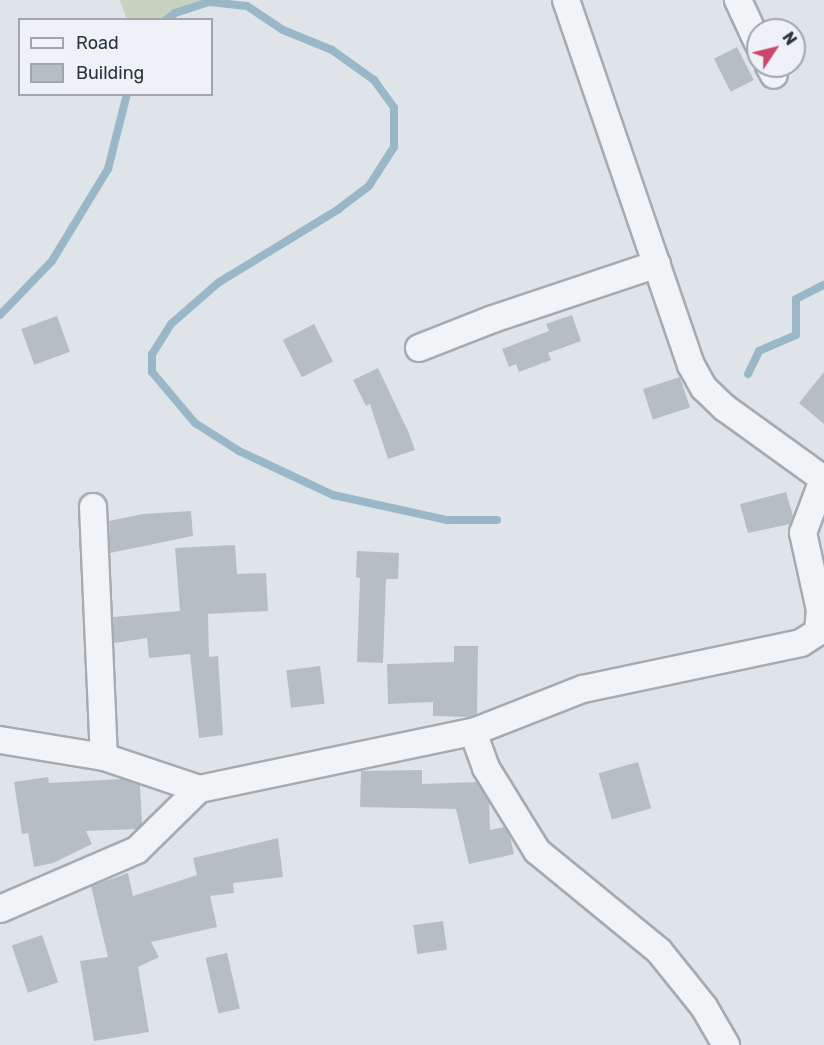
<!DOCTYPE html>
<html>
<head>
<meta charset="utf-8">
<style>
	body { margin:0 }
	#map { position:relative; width:824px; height:1045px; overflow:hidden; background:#dfe4e8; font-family:Rubik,sans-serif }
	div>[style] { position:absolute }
	.green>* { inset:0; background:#c7d2c0 }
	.stream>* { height:8px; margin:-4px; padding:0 4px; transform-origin:4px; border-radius:4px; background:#9ab7c7 }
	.building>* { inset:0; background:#b6bec5; transform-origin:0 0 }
	.roads { filter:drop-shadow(2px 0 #a4acb2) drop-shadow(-2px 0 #a4acb2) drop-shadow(0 2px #a4acb2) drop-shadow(0 -2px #a4acb2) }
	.minor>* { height:26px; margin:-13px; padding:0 13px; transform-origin:13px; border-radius:13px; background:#f1f4f6 }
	span { translate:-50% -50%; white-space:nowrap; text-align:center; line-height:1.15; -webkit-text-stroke:6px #eef2f6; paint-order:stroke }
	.legend { position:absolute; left:18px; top:18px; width:195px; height:78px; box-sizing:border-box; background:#eef2f6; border:2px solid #9fa6ad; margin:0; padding:8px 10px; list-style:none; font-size:18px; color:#28343f }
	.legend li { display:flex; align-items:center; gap:12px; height:30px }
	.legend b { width:30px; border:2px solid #9fa6ad }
	.north { position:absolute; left:746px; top:18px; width:60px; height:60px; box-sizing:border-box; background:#eef2f6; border:2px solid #9fa6ad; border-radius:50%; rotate:55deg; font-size:16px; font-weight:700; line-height:24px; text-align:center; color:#28343f }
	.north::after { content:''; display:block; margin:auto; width:21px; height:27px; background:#cb466d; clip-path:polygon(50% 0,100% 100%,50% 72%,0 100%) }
</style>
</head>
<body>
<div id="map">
	<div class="green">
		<div style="clip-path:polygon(120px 0,206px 0,159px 19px,127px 20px)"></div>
	</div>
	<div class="stream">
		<div style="left:166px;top:20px;width:11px;rotate:-38deg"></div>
		<div style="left:175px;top:13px;width:36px;rotate:-18deg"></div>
		<div style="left:209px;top:2px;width:38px;rotate:6deg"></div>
		<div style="left:247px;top:6px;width:43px;rotate:33.7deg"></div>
		<div style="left:283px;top:30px;width:53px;rotate:22.2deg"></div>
		<div style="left:332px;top:50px;width:52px;rotate:35.5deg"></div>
		<div style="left:374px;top:80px;width:34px;rotate:54deg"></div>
		<div style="left:394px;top:108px;width:39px;rotate:90deg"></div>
		<div style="left:394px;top:147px;width:46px;rotate:122.7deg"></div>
		<div style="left:369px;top:186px;width:38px;rotate:143deg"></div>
		<div style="left:339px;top:209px;width:142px;rotate:148.6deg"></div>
		<div style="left:218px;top:283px;width:62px;rotate:138.9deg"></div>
		<div style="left:171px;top:324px;width:36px;rotate:122deg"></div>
		<div style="left:152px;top:354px;width:18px;rotate:90deg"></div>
		<div style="left:152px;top:372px;width:67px;rotate:49.9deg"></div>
		<div style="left:195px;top:423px;width:52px;rotate:32.5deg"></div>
		<div style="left:239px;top:451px;width:104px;rotate:25.1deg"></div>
		<div style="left:333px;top:495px;width:117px;rotate:12.4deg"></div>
		<div style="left:447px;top:520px;width:50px"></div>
		<div style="left:0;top:315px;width:75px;rotate:-46.1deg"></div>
		<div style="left:52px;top:261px;width:108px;rotate:-58.7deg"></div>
		<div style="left:108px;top:169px;width:77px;rotate:-75.8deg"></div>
		<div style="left:748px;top:374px;width:25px;rotate:-64deg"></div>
		<div style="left:759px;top:351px;width:40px;rotate:-23.4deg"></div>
		<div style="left:796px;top:335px;width:36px;rotate:-90deg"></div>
		<div style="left:796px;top:299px;width:31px;rotate:-27deg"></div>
	</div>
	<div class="building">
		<div style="left:737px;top:47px;width:37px;height:26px;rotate:63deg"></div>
		<div style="clip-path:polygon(572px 315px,581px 341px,548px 353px,551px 360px,519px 372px,516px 364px,509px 367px,502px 349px,549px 331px,546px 324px)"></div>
		<div style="left:57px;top:316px;width:38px;height:38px;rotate:70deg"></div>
		<div style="left:314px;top:324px;width:42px;height:35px;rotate:63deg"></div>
		<div style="clip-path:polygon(378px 368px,408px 431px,415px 450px,388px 459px,370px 404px,366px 406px,353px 380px)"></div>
		<div style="clip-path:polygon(824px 372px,824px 424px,799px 403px)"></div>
		<div style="left:680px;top:377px;width:32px;height:39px;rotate:72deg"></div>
		<div style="clip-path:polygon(786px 492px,793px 516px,790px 524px,748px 533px,740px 504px)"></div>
		<div style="clip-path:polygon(191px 511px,193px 536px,110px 553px,109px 521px,143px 514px)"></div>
		<div style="clip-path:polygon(235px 545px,237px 574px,266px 573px,268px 611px,208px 614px,209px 657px,218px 656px,223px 735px,199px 738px,190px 654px,149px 658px,147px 638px,114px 643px,113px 617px,180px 611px,175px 548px)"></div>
		<div style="clip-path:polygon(357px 551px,399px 553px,398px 579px,386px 579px,383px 663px,357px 662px,360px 578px,356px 577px)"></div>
		<div style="clip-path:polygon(454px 646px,478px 646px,477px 714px,470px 717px,433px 716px,433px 702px,388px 704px,387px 664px,454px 662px)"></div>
		<div style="left:320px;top:666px;width:38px;height:34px;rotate:83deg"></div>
		<div style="left:638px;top:762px;width:48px;height:41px;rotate:74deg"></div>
		<div style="clip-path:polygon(422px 770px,422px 784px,477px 782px,489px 801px,490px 830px,504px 827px,510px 836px,514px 854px,469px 864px,456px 809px,360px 807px,361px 771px)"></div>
		<div style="clip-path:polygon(48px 777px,49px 783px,123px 779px,140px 785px,142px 824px,137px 829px,86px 831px,92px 844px,53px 863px,34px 867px,28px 833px,22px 834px,14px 782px)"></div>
		<div style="clip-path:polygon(278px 838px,283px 877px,233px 883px,234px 893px,210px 896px,217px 927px,151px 942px,159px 957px,138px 967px,149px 1032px,94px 1041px,80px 961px,108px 957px,91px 886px,128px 873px,133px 896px,197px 875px,193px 858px)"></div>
		<div style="left:443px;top:921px;width:29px;height:30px;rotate:82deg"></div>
		<div style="left:42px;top:935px;width:50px;height:32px;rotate:71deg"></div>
		<div style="left:227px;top:953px;width:57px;height:22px;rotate:77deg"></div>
	</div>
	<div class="roads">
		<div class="minor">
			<div style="left:566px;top:0;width:386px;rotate:71.1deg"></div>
			<div style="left:691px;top:365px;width:26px;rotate:61deg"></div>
			<div style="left:704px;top:388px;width:29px;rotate:44deg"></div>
			<div style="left:725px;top:408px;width:120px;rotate:35.8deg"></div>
			<div style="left:738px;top:0;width:47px;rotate:65.1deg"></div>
			<div style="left:769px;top:66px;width:10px;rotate:61deg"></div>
			<div style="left:419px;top:348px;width:79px;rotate:-21.4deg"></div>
			<div style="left:493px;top:319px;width:173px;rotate:-18.5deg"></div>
			<div style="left:93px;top:507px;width:250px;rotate:87.5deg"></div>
			<div style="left:473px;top:732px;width:38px;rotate:70deg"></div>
			<div style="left:486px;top:768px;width:97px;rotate:58.4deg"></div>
			<div style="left:537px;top:851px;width:158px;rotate:39.3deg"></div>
			<div style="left:659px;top:951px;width:72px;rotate:51.2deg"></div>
			<div style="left:704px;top:1007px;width:44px;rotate:59.9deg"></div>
			<div style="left:0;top:740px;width:105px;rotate:9.3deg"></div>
			<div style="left:104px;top:757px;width:100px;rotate:18.6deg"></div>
			<div style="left:199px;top:789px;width:87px;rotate:135.5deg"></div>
			<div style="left:137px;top:850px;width:149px;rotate:156.7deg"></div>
			<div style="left:199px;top:789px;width:280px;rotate:-11.8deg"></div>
			<div style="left:473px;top:732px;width:118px;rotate:-21.4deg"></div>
			<div style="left:583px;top:689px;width:223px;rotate:-11.9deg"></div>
			<div style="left:801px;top:643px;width:20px;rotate:-33deg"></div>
			<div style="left:818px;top:632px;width:22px;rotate:-85deg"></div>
			<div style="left:820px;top:610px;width:79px;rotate:-102.4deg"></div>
			<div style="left:803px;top:533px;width:60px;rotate:-69.4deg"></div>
		</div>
	</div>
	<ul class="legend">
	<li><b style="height:8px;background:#f1f4f6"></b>Road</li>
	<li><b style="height:16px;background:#b6bec5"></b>Building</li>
	</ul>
	<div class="north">N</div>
</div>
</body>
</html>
